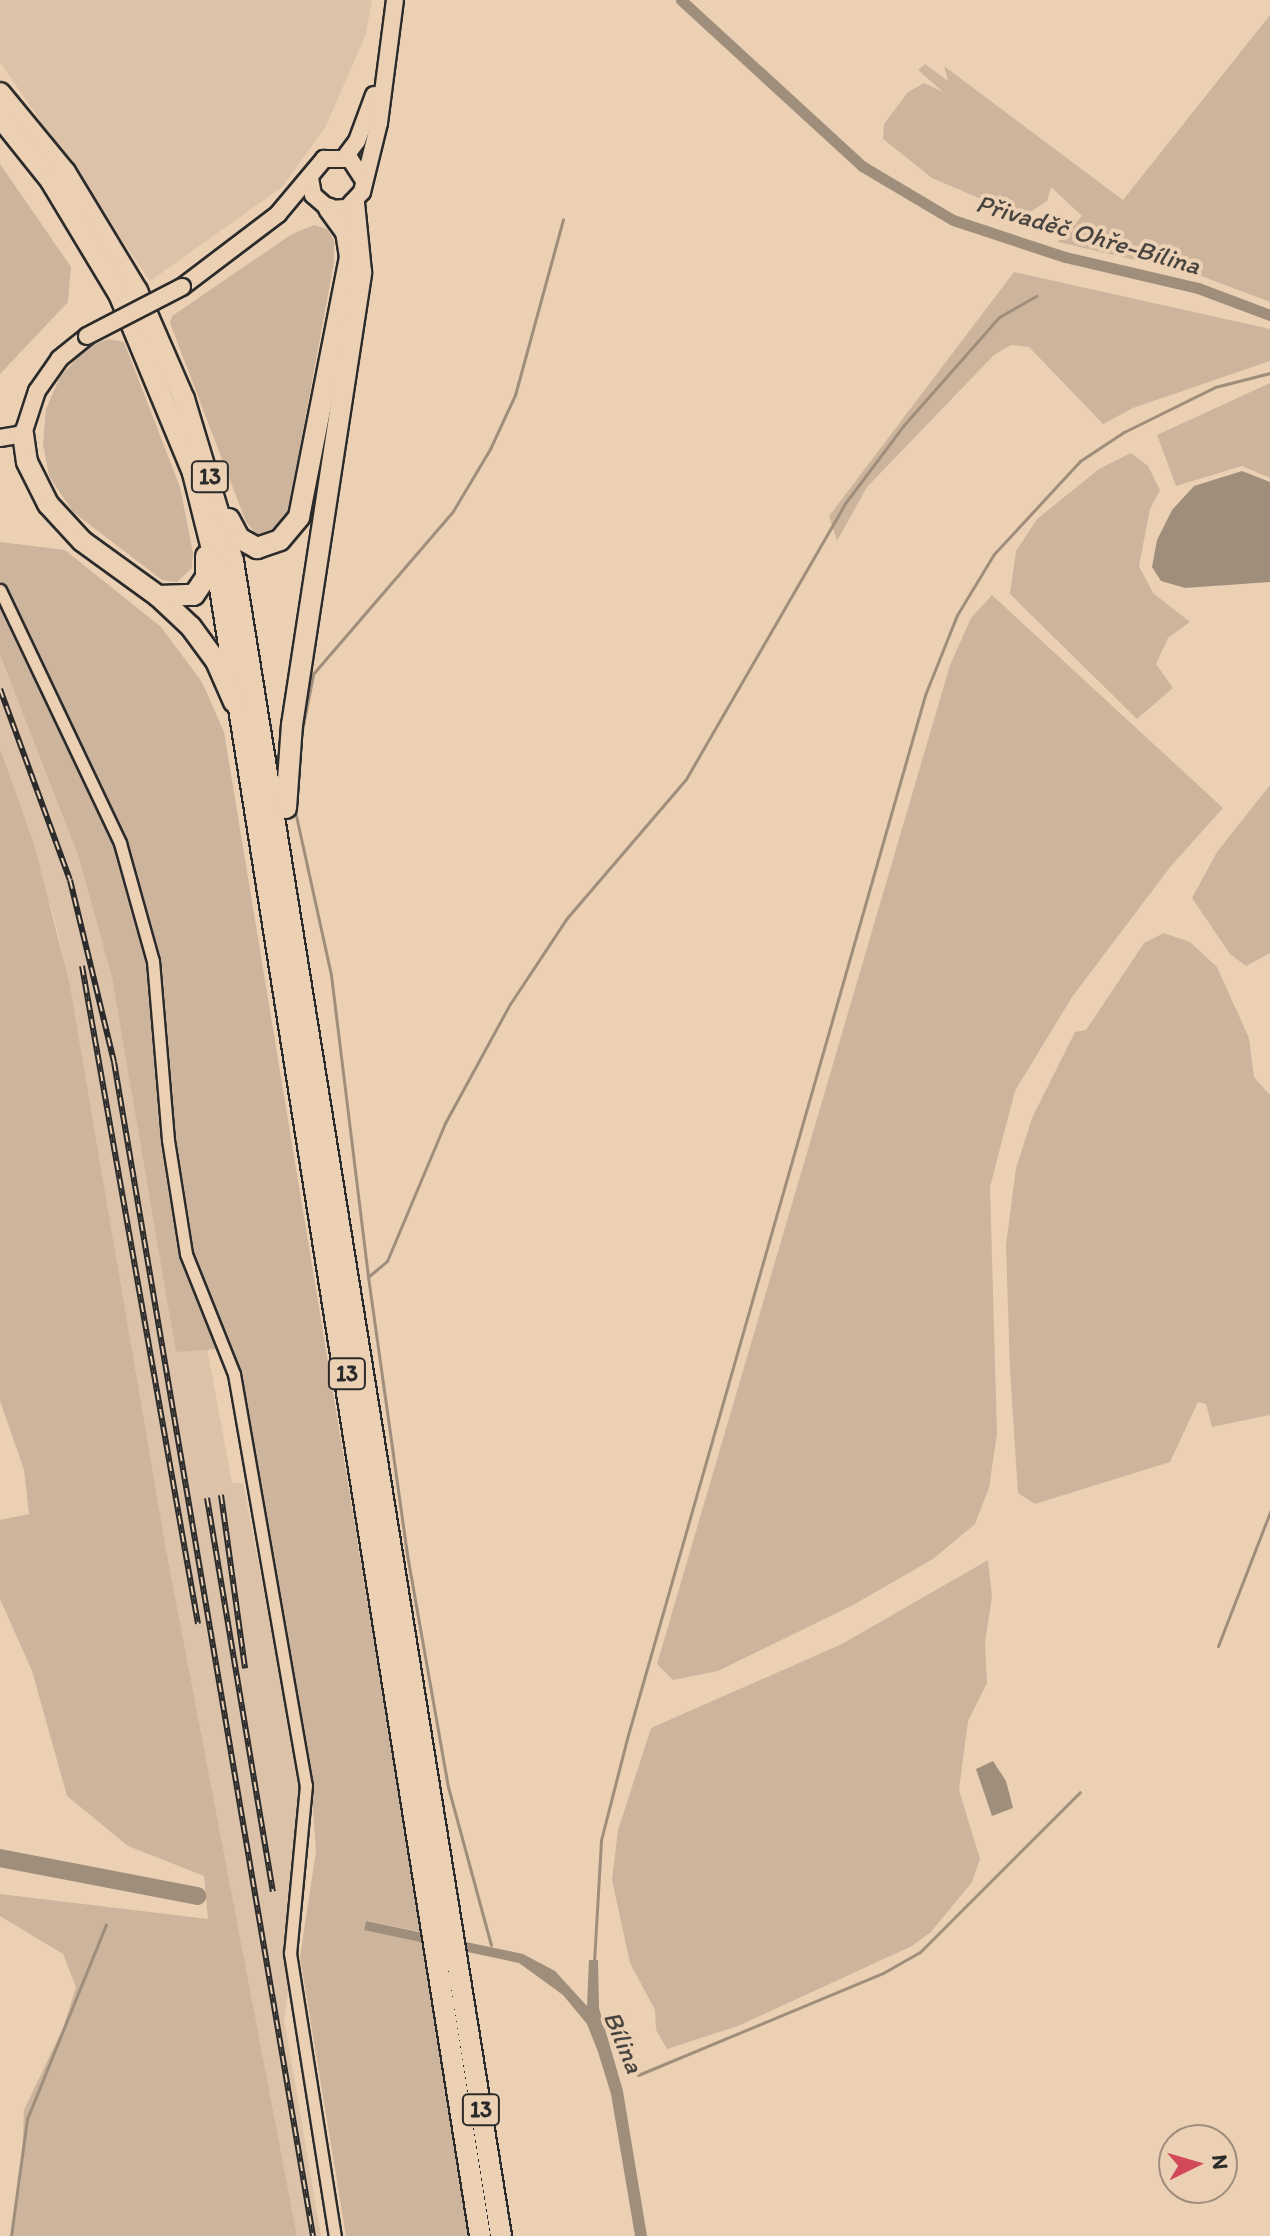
<!DOCTYPE html>
<html>
<head>
<meta charset="utf-8">
<style>
	body { margin:0 }
	#map { position:relative; width:1270px; height:2236px; overflow:hidden; background:#ecd0b3; font-family:Itim,sans-serif }
	div>[style] { position:absolute }
	.built>* { inset:0; background:#dcc2a8 }
	.green>* { inset:0; background:#cdb59d }
	.water>* { inset:0; background:#a08e7d }
	.stream>* { height:3px; margin:-1.5px; padding:0 1.5px; transform-origin:1.5px; border-radius:1.5px; background:#a08e7d }
	.canal>* { height:11px; margin:-5.5px; padding:0 5.5px; transform-origin:5.5px; border-radius:5.5px; background:#a08e7d }
	.river>* { height:18px; margin:-9px; padding:0 9px; transform-origin:9px; border-radius:9px; background:#a08e7d }
	.roads { filter:drop-shadow(2px 0 #2b2b2b) drop-shadow(-2px 0 #2b2b2b) drop-shadow(0 2px #2b2b2b) drop-shadow(0 -2px #2b2b2b) }
	.street>* { height:11px; margin:-5.5px; padding:0 5.5px; transform-origin:5.5px; border-radius:5.5px; background:#ecd0b3 }
	.secondary>* { height:16px; margin:-8px; padding:0 8px; transform-origin:8px; border-radius:8px; background:#ecd0b3 }
	.highway>* { height:20px; margin:-10px; padding:0 10px; transform-origin:10px; border-radius:10px; background:#ecd0b3 }
	.rail>* { height:6px; margin-top:-3px; transform-origin:0; background:repeating-linear-gradient(90deg,#ecd0b3 0 9px,#2b2b2b 0 18px); box-sizing:border-box; border-block:2px solid #2b2b2b }
	.bridges { filter:drop-shadow(2px 0 #2b2b2b) drop-shadow(-2px 0 #2b2b2b) drop-shadow(0 2px #2b2b2b) drop-shadow(0 -2px #2b2b2b) }
	.secondary-bridge>* { height:16px; margin:-8px; padding:0 8px; transform-origin:8px; border-radius:8px; background:#ecd0b3 }
	span { translate:-50% -50%; white-space:nowrap; text-align:center; line-height:1.15; -webkit-text-stroke:8px #ecd0b3; paint-order:stroke }
	.shield-label span { padding:2px 6px; background:#ecd0b3; border:2px solid; border-radius:6px; -webkit-text-stroke-width:0 }
	.shield-label { font-size:22px; color:#2b2b2b; font-weight:700 }
	.water-label { font-size:26px; color:#484440; font-style:italic }
	.north { position:absolute; left:1158px; top:2124px; width:80px; height:80px; box-sizing:border-box; background:#ecd0b3; border:2px solid #9f8e7d; border-radius:50%; rotate:85deg; font-size:22px; font-weight:700; line-height:32px; text-align:center; color:#2b2b2b }
	.north::after { content:''; display:block; margin:auto; width:28px; height:36px; background:#d1495b; clip-path:polygon(50% 0,100% 100%,50% 72%,0 100%) }
</style>
</head>
<body>
<div id="map">
	<div class="built">
		<div style="clip-path:polygon(0 0,372px 0,366px 34px,325px 128px,282px 187px,150px 281px,0 62px)"></div>
		<div style="clip-path:polygon(0 655px,79px 858px,112px 978px,177px 1352px,207px 1348px,232px 1483px,243px 1483px,300px 1781px,306px 1880px,284px 2018px,321px 2236px,297px 2236px,166px 1549px,69px 980px,55px 920px,0 749px)"></div>
	</div>
	<div class="green">
		<div style="clip-path:polygon(1270px 15px,1270px 302px,1196px 274px,1058px 242px,1082px 216px,1051px 187px,1047px 201px,1026px 215px,1009px 211px,932px 178px,883px 139px,884px 124px,908px 92px,924px 83px,943px 92px,918px 70px,925px 64px,948px 81px,944px 66px,1123px 200px)"></div>
		<div style="clip-path:polygon(0 164px,71px 267px,68px 302px,0 374px)"></div>
		<div style="clip-path:polygon(314px 225px,327px 229px,334px 240px,334px 262px,286px 523px,257px 535px,246px 522px,170px 323px,172px 316px,292px 234px)"></div>
		<div style="clip-path:polygon(1014px 272px,1270px 329px,1270px 361px,1133px 408px,1103px 424px,1029px 347px,1011px 345px,994px 355px,867px 487px,837px 541px,829px 516px)"></div>
		<div style="clip-path:polygon(108px 339px,124px 342px,180px 487px,193px 553px,192px 568px,177px 582px,162px 580px,73px 512px,49px 476px,43px 444px,46px 409px,60px 377px,87px 347px)"></div>
		<div style="clip-path:polygon(1270px 383px,1270px 478px,1242px 466px,1176px 486px,1157px 435px)"></div>
		<div style="clip-path:polygon(1131px 453px,1148px 466px,1160px 490px,1150px 509px,1139px 566px,1153px 593px,1190px 622px,1168px 638px,1156px 664px,1173px 688px,1137px 719px,1010px 594px,1016px 551px,1037px 519px,1099px 469px)"></div>
		<div style="clip-path:polygon(0 542px,65px 550px,161px 627px,202px 682px,224px 732px,422px 1932px,366px 1921px,364px 1929px,423px 1941px,470px 2236px,346px 2236px,300px 1957px,316px 1851px,311px 1781px,231px 1348px,176px 1352px,112px 978px,79px 858px,0 655px)"></div>
		<div style="clip-path:polygon(992px 595px,1223px 808px,1171px 866px,1072px 997px,1015px 1091px,990px 1187px,997px 1434px,989px 1488px,975px 1524px,933px 1559px,853px 1605px,718px 1671px,673px 1680px,657px 1664px,950px 665px,971px 618px)"></div>
		<div style="clip-path:polygon(0 749px,34px 844px,69px 980px,166px 1549px,297px 2236px,11px 2236px,21px 2181px,24px 2110px,63px 2028px,76px 1987px,63px 1954px,0 1916px,0 1894px,208px 1919px,204px 1876px,128px 1846px,67px 1796px,32px 1671px,0 1599px,0 1520px,29px 1514px,24px 1470px,0 1401px)"></div>
		<div style="clip-path:polygon(1270px 785px,1270px 953px,1246px 966px,1230px 954px,1192px 898px,1217px 852px)"></div>
		<div style="clip-path:polygon(1164px 933px,1190px 942px,1217px 967px,1249px 1038px,1254px 1077px,1270px 1095px,1270px 1415px,1212px 1427px,1206px 1404px,1198px 1402px,1170px 1462px,1035px 1504px,1018px 1493px,1010px 1372px,1006px 1245px,1016px 1168px,1032px 1118px,1075px 1032px,1086px 1030px,1144px 943px)"></div>
		<div style="clip-path:polygon(988px 1560px,992px 1597px,985px 1642px,987px 1683px,968px 1721px,959px 1790px,980px 1859px,972px 1882px,931px 1932px,912px 1946px,738px 2026px,667px 2049px,656px 2030px,655px 2010px,630px 1963px,612px 1880px,618px 1830px,651px 1728px,842px 1644px)"></div>
	</div>
	<div class="water">
		<div style="clip-path:polygon(1242px 471px,1270px 482px,1270px 582px,1185px 588px,1161px 581px,1152px 567px,1157px 540px,1172px 510px,1194px 486px)"></div>
		<div style="clip-path:polygon(993px 1761px,1006px 1781px,1013px 1808px,992px 1816px,976px 1769px)"></div>
		<div style="clip-path:polygon(366px 1921px,523px 1954px,555px 1971px,587px 2006px,589px 1960px,598px 1960px,599px 2008px,623px 2091px,647px 2236px,635px 2236px,611px 2094px,598px 2052px,587px 2024px,563px 1995px,519px 1963px,364px 1930px)"></div>
	</div>
	<div class="stream">
		<div style="left:301px;top:736px;width:63px;rotate:-79deg"></div>
		<div style="left:313px;top:674px;width:215px;rotate:-49.3deg"></div>
		<div style="left:453px;top:511px;width:72px;rotate:-59.2deg"></div>
		<div style="left:490px;top:449px;width:60px;rotate:-65.2deg"></div>
		<div style="left:515px;top:395px;width:182px;rotate:-74.7deg"></div>
		<div style="left:295px;top:811px;width:168px;rotate:77.6deg"></div>
		<div style="left:331px;top:975px;width:304px;rotate:83deg"></div>
		<div style="left:1218px;top:1646px;width:144px;rotate:-68.8deg"></div>
		<div style="left:491px;top:1945px;width:164px;rotate:-105.2deg"></div>
		<div style="left:448px;top:1787px;width:237px;rotate:-100deg"></div>
		<div style="left:407px;top:1554px;width:280px;rotate:-98deg"></div>
		<div style="left:368px;top:1277px;width:25px;rotate:-40deg"></div>
		<div style="left:387px;top:1261px;width:150px;rotate:-67.2deg"></div>
		<div style="left:445px;top:1123px;width:136px;rotate:-61.4deg"></div>
		<div style="left:510px;top:1004px;width:103px;rotate:-56.5deg"></div>
		<div style="left:567px;top:918px;width:183px;rotate:-49.4deg"></div>
		<div style="left:686px;top:779px;width:320px;rotate:-60deg"></div>
		<div style="left:846px;top:502px;width:95px;rotate:-53.1deg"></div>
		<div style="left:903px;top:426px;width:145px;rotate:-48.6deg"></div>
		<div style="left:999px;top:317px;width:43px;rotate:-29.6deg"></div>
		<div style="left:594px;top:1962px;width:122px;rotate:-86.7deg"></div>
		<div style="left:601px;top:1840px;width:108px;rotate:-75.6deg"></div>
		<div style="left:628px;top:1735px;width:1082px;rotate:-74.06deg"></div>
		<div style="left:925px;top:695px;width:86px;rotate:-68.2deg"></div>
		<div style="left:957px;top:615px;width:71px;rotate:-58.8deg"></div>
		<div style="left:994px;top:554px;width:127px;rotate:-47.2deg"></div>
		<div style="left:1080px;top:461px;width:53px;rotate:-33.4deg"></div>
		<div style="left:1124px;top:432px;width:102px;rotate:-26.3deg"></div>
		<div style="left:1215px;top:387px;width:57px;rotate:-14.3deg"></div>
		<div style="left:638px;top:2075px;width:265px;rotate:-22.6deg"></div>
		<div style="left:883px;top:1973px;width:43px;rotate:-29.6deg"></div>
		<div style="left:920px;top:1952px;width:226px;rotate:-45deg"></div>
		<div style="left:11px;top:2236px;width:118px;rotate:-82.2deg"></div>
		<div style="left:27px;top:2119px;width:210px;rotate:-67.9deg"></div>
	</div>
	<div class="canal">
		<div style="left:681px;top:0;width:246px;rotate:42.5deg"></div>
		<div style="left:862px;top:166px;width:106px;rotate:30.7deg"></div>
		<div style="left:953px;top:220px;width:118px;rotate:18.3deg"></div>
		<div style="left:1065px;top:257px;width:137px;rotate:13.1deg"></div>
		<div style="left:1198px;top:288px;width:77px;rotate:20.6deg"></div>
	</div>
	<div class="river">
		<div style="left:0;top:1858px;width:201px;rotate:10.9deg"></div>
	</div>
	<div class="roads">
		<div class="street">
			<div style="left:0;top:590px;width:280px;rotate:64.6deg"></div>
			<div style="left:120px;top:843px;width:123px;rotate:74.4deg"></div>
			<div style="left:153px;top:961px;width:180px;rotate:85.2deg"></div>
			<div style="left:168px;top:1140px;width:115px;rotate:81deg"></div>
			<div style="left:186px;top:1254px;width:129px;rotate:68.2deg"></div>
			<div style="left:234px;top:1374px;width:417px;rotate:80.1deg"></div>
			<div style="left:306px;top:1785px;width:169px;rotate:95.4deg"></div>
			<div style="left:290px;top:1953px;width:287px;rotate:81deg"></div>
		</div>
		<div class="secondary">
			<div style="left:345px;top:157px;width:20px;rotate:-53deg"></div>
			<div style="left:357px;top:141px;width:49px;rotate:-69.7deg"></div>
			<div style="left:310px;top:178px;width:17px;rotate:80deg"></div>
			<div style="left:313px;top:195px;width:21px;rotate:41deg"></div>
			<div style="left:329px;top:209px;width:18px;rotate:-3deg"></div>
			<div style="left:347px;top:208px;width:22px;rotate:-47deg"></div>
			<div style="left:362px;top:192px;width:71px;rotate:-76.2deg"></div>
			<div style="left:379px;top:123px;width:124px;rotate:-82.6deg"></div>
			<div style="left:182px;top:287px;width:121px;rotate:-37.2deg"></div>
			<div style="left:278px;top:214px;width:72px;rotate:-50.1deg"></div>
			<div style="left:324px;top:159px;width:26px"></div>
			<div style="left:350px;top:159px;width:24px;rotate:57deg"></div>
			<div style="left:0;top:438px;width:23px;rotate:-10deg"></div>
			<div style="left:23px;top:434px;width:45px;rotate:-72deg"></div>
			<div style="left:37px;top:391px;width:39px;rotate:-55deg"></div>
			<div style="left:59px;top:359px;width:36px;rotate:-39deg"></div>
		</div>
		<div class="highway">
			<div style="left:0;top:93px;width:102px;rotate:50.6deg"></div>
			<div style="left:65px;top:172px;width:139px;rotate:58.8deg"></div>
			<div style="left:137px;top:291px;width:118px;rotate:66.5deg"></div>
			<div style="left:184px;top:399px;width:169px;rotate:73.2deg"></div>
			<div style="left:233px;top:561px;width:1696px;rotate:80.91deg"></div>
			<div style="left:0;top:117px;width:82px;rotate:51.4deg"></div>
			<div style="left:51px;top:181px;width:132px;rotate:59deg"></div>
			<div style="left:119px;top:294px;width:194px;rotate:67.5deg"></div>
			<div style="left:193px;top:473px;width:99px;rotate:76deg"></div>
			<div style="left:217px;top:569px;width:1688px;rotate:81.03deg"></div>
			<div style="left:23px;top:434px;width:28px;rotate:82deg"></div>
			<div style="left:27px;top:462px;width:47px;rotate:63.4deg"></div>
			<div style="left:48px;top:504px;width:50px;rotate:47.4deg"></div>
			<div style="left:82px;top:541px;width:94px;rotate:35.9deg"></div>
			<div style="left:158px;top:596px;width:45px;rotate:43.2deg"></div>
			<div style="left:191px;top:627px;width:42px;rotate:53.7deg"></div>
			<div style="left:216px;top:661px;width:45px;rotate:66.3deg"></div>
			<div style="left:229px;top:519px;width:21px;rotate:62deg"></div>
			<div style="left:239px;top:538px;width:21px;rotate:29deg"></div>
			<div style="left:257px;top:548px;width:24px;rotate:-19deg"></div>
			<div style="left:280px;top:540px;width:30px;rotate:-50deg"></div>
			<div style="left:299px;top:517px;width:265px;rotate:-78.9deg"></div>
			<div style="left:350px;top:257px;width:25px;rotate:-99deg"></div>
			<div style="left:346px;top:232px;width:29px;rotate:-126deg"></div>
			<div style="left:158px;top:596px;width:36px;rotate:-2deg"></div>
			<div style="left:194px;top:595px;width:22px;rotate:-56deg"></div>
			<div style="left:206px;top:577px;width:21px;rotate:-90deg"></div>
			<div style="left:286px;top:808px;width:83px;rotate:-85.9deg"></div>
			<div style="left:292px;top:725px;width:458px;rotate:-81.3deg"></div>
			<div style="left:361px;top:272px;width:69px;rotate:-95.8deg"></div>
		</div>
	</div>
	<div class="rail">
		<div style="left:0;top:689px;width:203px;rotate:69.9deg"></div>
		<div style="left:70px;top:880px;width:187px;rotate:76.4deg"></div>
		<div style="left:114px;top:1062px;width:1191px;rotate:80.38deg"></div>
		<div style="left:82px;top:966px;width:668px;rotate:80deg"></div>
		<div style="left:221px;top:1495px;width:175px;rotate:82.1deg"></div>
		<div style="left:207px;top:1498px;width:399px;rotate:80.5deg"></div>
	</div>
	<div class="bridges">
		<div class="secondary-bridge">
			<div style="left:87px;top:336px;width:107px;rotate:-27.3deg"></div>
		</div>
	</div>
	<div class="shield-label">
		<span style="left:210px;top:477px">13</span>
		<span style="left:347px;top:1374px">13</span>
		<span style="left:481px;top:2110px">13</span>
	</div>
	<div class="water-label">
		<span style="left:1088px;top:235px;rotate:16deg">Přivaděč Ohře-Bílina</span>
		<span style="left:623px;top:2042px;rotate:67deg">Bílina</span>
	</div>
	<div class="north">N</div>
</div>
</body>
</html>
